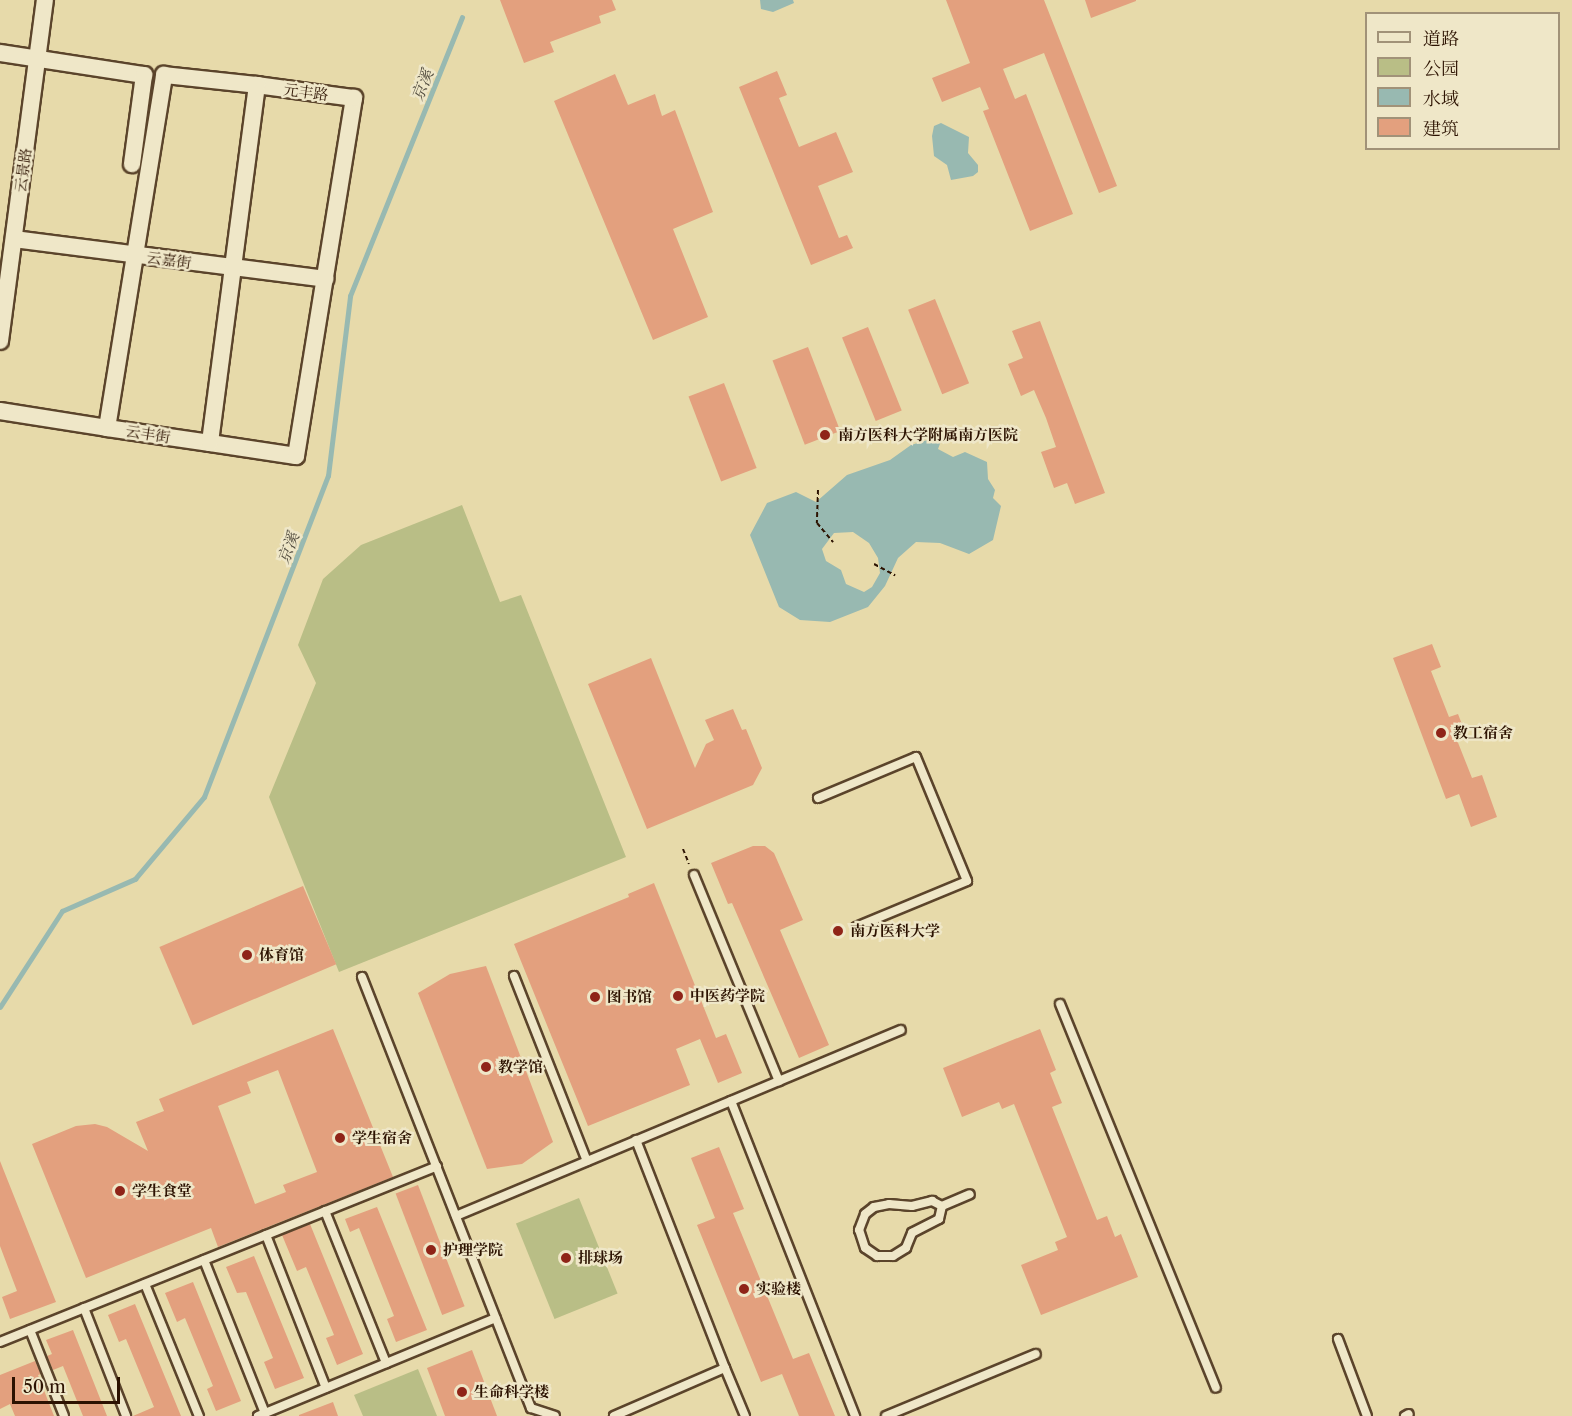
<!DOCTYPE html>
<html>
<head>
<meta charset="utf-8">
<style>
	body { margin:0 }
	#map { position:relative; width:1572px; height:1416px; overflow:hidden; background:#e7daaa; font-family:"Libre Caslon Text","Noto Serif SC",serif }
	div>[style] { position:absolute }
	.green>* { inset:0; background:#b9be86; transform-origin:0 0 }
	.water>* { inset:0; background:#98b9b1 }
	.stream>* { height:4.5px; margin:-2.25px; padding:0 2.25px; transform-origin:2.25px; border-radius:2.25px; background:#98b9b1 }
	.building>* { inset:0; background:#e3a07e; transform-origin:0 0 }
	.path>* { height:2px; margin-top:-1px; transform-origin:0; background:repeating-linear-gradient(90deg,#2c1201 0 4.5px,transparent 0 7.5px) }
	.roads { filter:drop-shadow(2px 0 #5b442b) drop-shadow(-2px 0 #5b442b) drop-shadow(0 2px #5b442b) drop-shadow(0 -2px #5b442b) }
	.service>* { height:8px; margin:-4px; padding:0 4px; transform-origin:4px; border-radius:4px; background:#efe7c8 }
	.minor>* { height:16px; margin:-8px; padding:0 8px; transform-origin:8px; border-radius:8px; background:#efe7c8 }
	.dots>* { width:16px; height:16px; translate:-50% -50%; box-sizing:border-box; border:3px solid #efe7c8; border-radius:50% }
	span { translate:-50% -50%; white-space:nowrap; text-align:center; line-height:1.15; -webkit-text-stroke:5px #efe7c8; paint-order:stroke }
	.street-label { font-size:15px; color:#2c1201 }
	.poi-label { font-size:15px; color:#2c1201; font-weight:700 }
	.left { translate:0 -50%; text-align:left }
	.water-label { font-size:16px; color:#524c3f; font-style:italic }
	.legend { position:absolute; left:1365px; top:12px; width:195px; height:138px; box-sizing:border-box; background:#efe7c8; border:2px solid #a19278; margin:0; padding:8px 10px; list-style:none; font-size:18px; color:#2c1201 }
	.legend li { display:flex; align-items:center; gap:12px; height:30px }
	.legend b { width:30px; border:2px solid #a19278 }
	.scale { position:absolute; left:12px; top:1377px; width:108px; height:27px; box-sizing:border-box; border:3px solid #2c1201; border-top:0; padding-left:8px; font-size:18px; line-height:21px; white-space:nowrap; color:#2c1201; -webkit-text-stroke:4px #efe7c8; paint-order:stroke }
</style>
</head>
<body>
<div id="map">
	<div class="green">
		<div style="clip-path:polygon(462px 505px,500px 602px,521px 595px,626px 857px,339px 972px,269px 797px,316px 683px,298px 645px,323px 579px,361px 545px)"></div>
		<div style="left:579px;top:1198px;width:103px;height:68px;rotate:68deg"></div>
		<div style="clip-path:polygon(418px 1369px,437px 1416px,363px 1416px,354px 1395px)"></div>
	</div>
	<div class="water">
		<div style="clip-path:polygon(760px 0,793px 0,794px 3px,773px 12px,761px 9px)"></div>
		<div style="clip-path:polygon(941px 123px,969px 137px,968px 153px,978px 165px,978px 172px,973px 176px,951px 180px,947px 165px,934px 156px,932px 136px,934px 126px)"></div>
		<div style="clip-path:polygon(evenodd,934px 438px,941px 441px,938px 449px,953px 457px,965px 452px,987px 462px,988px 479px,995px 490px,993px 498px,1001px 506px,993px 540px,969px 554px,940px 543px,916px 542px,898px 558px,885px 586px,868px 607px,830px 622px,800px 620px,779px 607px,750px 535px,767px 503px,796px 492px,816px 502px,847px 475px,890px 460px,911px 445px,934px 438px,853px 532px,869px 543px,878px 558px,880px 573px,872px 587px,864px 592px,846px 584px,841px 570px,826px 561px,822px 549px,834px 533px,853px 532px)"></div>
	</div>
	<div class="stream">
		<div style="left:0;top:1007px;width:114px;rotate:-57.1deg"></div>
		<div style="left:62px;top:911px;width:80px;rotate:-23.7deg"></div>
		<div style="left:135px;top:879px;width:107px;rotate:-49.9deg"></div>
		<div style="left:204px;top:797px;width:344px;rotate:-68.9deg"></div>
		<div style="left:328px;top:476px;width:181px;rotate:-83deg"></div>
		<div style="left:350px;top:296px;width:300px;rotate:-68.1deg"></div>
	</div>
	<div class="building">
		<div style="clip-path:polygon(500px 0,612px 0,616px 10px,599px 16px,601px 23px,550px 42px,554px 52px,524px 63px)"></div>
		<div style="clip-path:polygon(946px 0,1044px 0,1117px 186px,1099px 193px,1044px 53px,1003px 69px,1015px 99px,1026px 94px,1073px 214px,1030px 231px,983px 111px,989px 109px,980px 87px,942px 102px,932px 78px,970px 63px)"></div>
		<div style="clip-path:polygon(1085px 0,1136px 0,1136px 1px,1091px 18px)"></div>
		<div style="clip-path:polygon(777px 71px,787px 95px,779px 98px,799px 147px,836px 132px,853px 172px,818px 186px,839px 238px,847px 235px,853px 248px,811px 265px,739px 87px)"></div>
		<div style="clip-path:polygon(615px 74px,628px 105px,655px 94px,662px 116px,675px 110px,713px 212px,673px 229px,708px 317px,653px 340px,554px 101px)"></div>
		<div style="left:935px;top:299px;width:91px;height:29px;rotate:68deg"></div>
		<div style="clip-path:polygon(1040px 321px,1105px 493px,1075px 504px,1067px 483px,1054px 488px,1041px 452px,1056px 447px,1046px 418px,1034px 390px,1021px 396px,1008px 364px,1023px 358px,1012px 331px)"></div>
		<div style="left:868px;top:327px;width:90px;height:28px;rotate:68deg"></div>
		<div style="left:808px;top:347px;width:90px;height:38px;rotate:69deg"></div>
		<div style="left:724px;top:383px;width:91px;height:38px;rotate:69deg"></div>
		<div style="clip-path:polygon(1432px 644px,1441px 667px,1431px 671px,1449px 717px,1458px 714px,1465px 732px,1455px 735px,1472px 778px,1482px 775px,1497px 817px,1471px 827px,1459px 794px,1446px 799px,1393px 658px)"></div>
		<div style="clip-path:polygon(651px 658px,695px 768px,706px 744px,714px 740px,705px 720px,733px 709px,742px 730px,746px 729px,762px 768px,753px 785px,647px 829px,588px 684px)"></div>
		<div style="clip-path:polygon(753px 846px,765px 846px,774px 853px,803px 920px,780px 930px,829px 1045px,799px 1058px,732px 903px,728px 904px,711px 863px)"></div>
		<div style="clip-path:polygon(654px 883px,716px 1038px,726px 1034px,742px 1073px,718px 1083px,700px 1039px,676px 1049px,690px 1085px,588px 1126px,514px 944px,629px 897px,628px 894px)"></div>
		<div style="left:303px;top:886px;width:85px;height:156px;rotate:67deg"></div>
		<div style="clip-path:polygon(486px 966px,553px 1142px,522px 1164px,487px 1169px,418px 993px,450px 974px)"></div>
		<div style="clip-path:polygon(evenodd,333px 1029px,393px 1177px,218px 1247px,211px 1228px,86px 1278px,32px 1144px,76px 1126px,95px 1124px,107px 1127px,148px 1151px,136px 1122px,164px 1111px,159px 1099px,333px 1029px,278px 1070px,317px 1172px,283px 1185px,286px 1192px,255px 1204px,218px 1106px,251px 1093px,247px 1082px,278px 1070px)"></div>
		<div style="clip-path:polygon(1040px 1029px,1056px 1070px,1050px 1073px,1062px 1103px,1052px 1107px,1097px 1220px,1107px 1216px,1115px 1237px,1121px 1234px,1138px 1277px,1041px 1315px,1021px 1265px,1058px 1250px,1055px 1242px,1067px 1237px,1014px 1104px,1002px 1109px,999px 1102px,962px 1117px,943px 1068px)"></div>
		<div style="clip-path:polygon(719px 1147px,744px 1209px,733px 1213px,793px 1359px,809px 1353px,835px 1416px,799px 1416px,782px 1374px,761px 1382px,697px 1225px,715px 1218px,691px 1158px)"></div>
		<div style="clip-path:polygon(0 1161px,56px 1302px,10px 1319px,2px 1297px,17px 1291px,0 1246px)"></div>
		<div style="left:418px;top:1185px;width:130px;height:24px;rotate:69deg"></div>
		<div style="clip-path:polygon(377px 1207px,427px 1330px,396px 1342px,387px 1319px,394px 1316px,359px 1228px,350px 1232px,345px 1219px)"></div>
		<div style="clip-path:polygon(310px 1224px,363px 1354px,337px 1365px,326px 1338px,334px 1335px,306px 1267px,297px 1271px,282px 1235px)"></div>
		<div style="clip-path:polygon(254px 1256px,304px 1378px,275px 1389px,264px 1362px,273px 1358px,246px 1292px,237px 1293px,226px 1267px)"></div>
		<div style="clip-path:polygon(193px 1282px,241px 1401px,216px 1411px,207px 1389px,213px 1386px,185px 1318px,177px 1322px,165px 1293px)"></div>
		<div style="clip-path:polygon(135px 1304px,181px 1416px,133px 1416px,154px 1407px,126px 1339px,119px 1342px,108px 1315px)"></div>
		<div style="clip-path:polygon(73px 1330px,107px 1416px,83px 1416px,63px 1366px,53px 1370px,47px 1356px,52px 1354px,46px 1340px)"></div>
		<div style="clip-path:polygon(472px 1350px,497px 1416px,445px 1416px,427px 1368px)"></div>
		<div style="clip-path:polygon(35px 1361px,41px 1374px,38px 1375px,54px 1416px,15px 1416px,10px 1404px,0 1409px,0 1375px)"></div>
		<div style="clip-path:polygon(333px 1402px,338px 1416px,299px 1416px,299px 1415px)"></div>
	</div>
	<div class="path">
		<div style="left:818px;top:490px;width:33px;rotate:92deg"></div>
		<div style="left:817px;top:523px;width:25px;rotate:50deg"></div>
		<div style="left:874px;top:564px;width:24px;rotate:28deg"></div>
		<div style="left:683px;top:849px;width:16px;rotate:68deg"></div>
	</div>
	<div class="roads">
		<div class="service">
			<div style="left:818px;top:798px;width:106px;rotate:-22.7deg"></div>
			<div style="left:916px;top:757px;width:134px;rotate:67.6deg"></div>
			<div style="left:967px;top:881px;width:120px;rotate:157.5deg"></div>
			<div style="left:694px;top:875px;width:223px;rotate:67.6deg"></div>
			<div style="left:514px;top:976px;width:199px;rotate:68.5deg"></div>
			<div style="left:362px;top:977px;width:463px;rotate:68.6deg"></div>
			<div style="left:531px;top:1408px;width:25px;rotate:18deg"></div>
			<div style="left:1060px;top:1004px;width:414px;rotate:67.9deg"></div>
			<div style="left:731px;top:1101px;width:339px;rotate:68.5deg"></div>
			<div style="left:636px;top:1140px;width:245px;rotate:68.7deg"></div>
			<div style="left:932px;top:1201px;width:11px;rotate:27deg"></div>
			<div style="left:942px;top:1206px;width:13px;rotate:103deg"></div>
			<div style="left:939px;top:1219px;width:30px;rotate:153deg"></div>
			<div style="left:912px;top:1233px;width:16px;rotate:112deg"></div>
			<div style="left:906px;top:1248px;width:15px;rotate:148deg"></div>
			<div style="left:893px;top:1256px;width:16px;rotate:180deg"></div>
			<div style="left:877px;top:1256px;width:14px;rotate:-146deg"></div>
			<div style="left:865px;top:1248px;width:19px;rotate:-108deg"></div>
			<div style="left:859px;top:1230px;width:17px;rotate:-69deg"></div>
			<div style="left:865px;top:1214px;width:11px;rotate:-38deg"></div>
			<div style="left:874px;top:1207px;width:15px;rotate:-11deg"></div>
			<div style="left:889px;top:1204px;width:23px;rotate:5deg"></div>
			<div style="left:912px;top:1206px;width:21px;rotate:-14deg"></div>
			<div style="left:942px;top:1206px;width:30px;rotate:-23deg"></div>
			<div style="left:325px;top:1211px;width:164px;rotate:68.1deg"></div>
			<div style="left:456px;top:1216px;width:482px;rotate:-22.7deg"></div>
			<div style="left:266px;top:1235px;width:164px;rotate:68.6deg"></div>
			<div style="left:204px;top:1260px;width:165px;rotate:68.3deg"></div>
			<div style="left:145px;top:1284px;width:143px;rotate:67.8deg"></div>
			<div style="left:84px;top:1308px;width:116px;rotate:68.7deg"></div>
			<div style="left:30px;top:1330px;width:92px;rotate:68.4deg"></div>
			<div style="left:1338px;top:1339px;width:82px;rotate:69.4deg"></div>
			<div style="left:0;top:1342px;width:471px;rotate:-21.9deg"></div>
			<div style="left:258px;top:1416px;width:257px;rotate:-22.4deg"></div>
			<div style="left:614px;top:1416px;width:121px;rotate:-23.4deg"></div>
			<div style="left:725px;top:1368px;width:52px;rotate:67.4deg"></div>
			<div style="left:886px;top:1416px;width:162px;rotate:-22.5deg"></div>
			<div style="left:1405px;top:1416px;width:4px;rotate:-27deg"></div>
		</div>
		<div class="minor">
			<div style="left:0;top:53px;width:146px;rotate:8.7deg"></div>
			<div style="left:144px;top:75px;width:90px;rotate:97.7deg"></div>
			<div style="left:14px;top:239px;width:314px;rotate:7.3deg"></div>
			<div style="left:0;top:341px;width:344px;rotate:-82.5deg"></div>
			<div style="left:0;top:411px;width:108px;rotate:9deg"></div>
			<div style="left:107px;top:428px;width:104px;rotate:8.3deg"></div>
			<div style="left:210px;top:443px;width:87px;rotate:8.6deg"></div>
			<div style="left:296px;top:456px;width:363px;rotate:-80.8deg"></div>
			<div style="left:354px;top:98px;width:98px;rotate:-172.4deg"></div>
			<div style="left:257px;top:85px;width:361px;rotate:97.5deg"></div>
			<div style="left:107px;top:428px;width:358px;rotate:-80.8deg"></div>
			<div style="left:164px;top:75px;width:94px;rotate:6.1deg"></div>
		</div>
	</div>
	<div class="dots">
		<div style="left:825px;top:435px;background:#8f2418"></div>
		<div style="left:1441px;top:733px;background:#8f2418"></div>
		<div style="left:838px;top:931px;background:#8f2418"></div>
		<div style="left:247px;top:955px;background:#8f2418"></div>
		<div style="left:678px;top:996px;background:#8f2418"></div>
		<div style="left:595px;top:997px;background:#8f2418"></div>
		<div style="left:486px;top:1067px;background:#8f2418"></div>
		<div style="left:340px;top:1138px;background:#8f2418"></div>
		<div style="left:120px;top:1191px;background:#8f2418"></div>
		<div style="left:431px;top:1250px;background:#8f2418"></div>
		<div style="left:566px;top:1258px;background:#8f2418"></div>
		<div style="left:744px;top:1289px;background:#8f2418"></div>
		<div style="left:462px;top:1392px;background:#8f2418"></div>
	</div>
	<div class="street-label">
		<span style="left:306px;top:92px;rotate:8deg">元丰路</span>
		<span style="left:23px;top:170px;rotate:-82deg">云景路</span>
		<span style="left:169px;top:260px;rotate:8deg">云嘉街</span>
		<span style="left:148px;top:434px;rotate:9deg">云丰街</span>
	</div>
	<div class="poi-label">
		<span class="left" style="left:838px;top:435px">南方医科大学附属南方医院</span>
		<span class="left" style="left:1453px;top:733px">教工宿舍</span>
		<span class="left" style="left:850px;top:931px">南方医科大学</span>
		<span class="left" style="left:259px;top:955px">体育馆</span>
		<span class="left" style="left:690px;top:996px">中医药学院</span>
		<span class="left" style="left:607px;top:997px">图书馆</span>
		<span class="left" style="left:498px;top:1067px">教学馆</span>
		<span class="left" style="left:352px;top:1138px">学生宿舍</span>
		<span class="left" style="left:132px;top:1191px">学生食堂</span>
		<span class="left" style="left:443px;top:1250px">护理学院</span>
		<span class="left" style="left:578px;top:1258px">排球场</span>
		<span class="left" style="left:756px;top:1289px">实验楼</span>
		<span class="left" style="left:474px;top:1392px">生命科学楼</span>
	</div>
	<div class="water-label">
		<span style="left:422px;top:85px;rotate:-68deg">京溪</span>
		<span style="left:288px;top:548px;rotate:-69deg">京溪</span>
	</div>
	<ul class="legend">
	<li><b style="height:8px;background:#efe7c8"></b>道路</li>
	<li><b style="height:16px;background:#b9be86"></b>公园</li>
	<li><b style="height:16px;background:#98b9b1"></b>水域</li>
	<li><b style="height:16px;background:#e3a07e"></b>建筑</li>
	</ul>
	<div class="scale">50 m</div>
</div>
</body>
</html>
